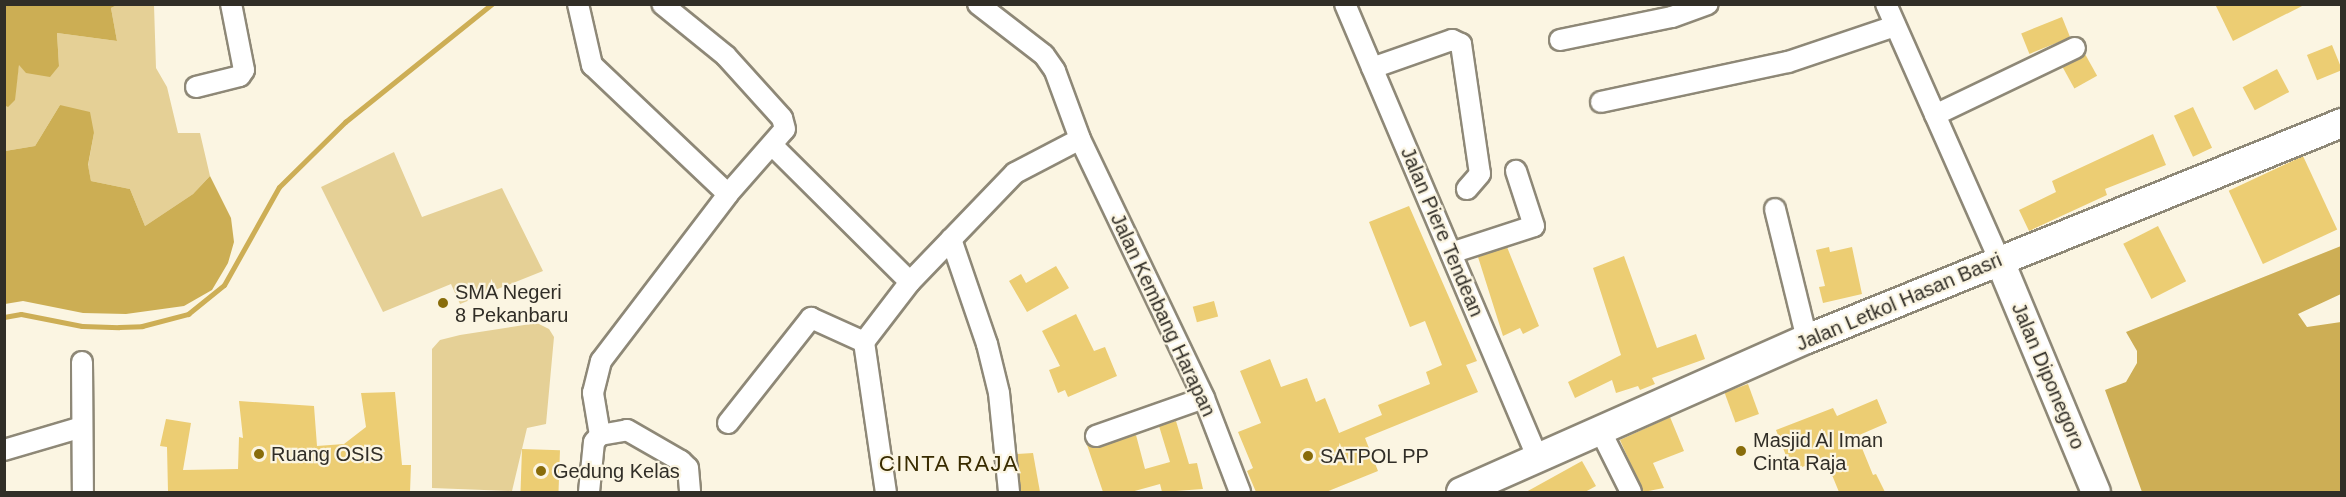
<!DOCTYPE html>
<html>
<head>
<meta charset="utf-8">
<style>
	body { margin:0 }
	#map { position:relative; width:2346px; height:497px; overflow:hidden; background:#fbf5e2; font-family:Arial,sans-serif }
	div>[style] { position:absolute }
	.green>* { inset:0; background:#e5d096 }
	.forest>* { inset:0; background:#ccae54 }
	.water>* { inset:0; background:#cdae55 }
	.stream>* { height:5px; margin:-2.5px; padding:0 2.5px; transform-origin:2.5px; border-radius:2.5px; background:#cdae55 }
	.building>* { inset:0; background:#eccd73; transform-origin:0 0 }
	.roads { filter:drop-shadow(2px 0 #8e8877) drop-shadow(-2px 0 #8e8877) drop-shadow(0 2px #8e8877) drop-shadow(0 -2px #8e8877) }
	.street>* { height:20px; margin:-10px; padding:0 10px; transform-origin:10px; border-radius:10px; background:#fff }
	.secondary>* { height:28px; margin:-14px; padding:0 14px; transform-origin:14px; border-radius:14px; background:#fff }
	.dots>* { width:16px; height:16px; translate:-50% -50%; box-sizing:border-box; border:3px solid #fbf5e2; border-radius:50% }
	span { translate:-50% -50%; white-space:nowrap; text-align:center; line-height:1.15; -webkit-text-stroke:4.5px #fbf5e2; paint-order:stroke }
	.street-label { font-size:20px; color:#312e27 }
	.poi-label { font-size:20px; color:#312e27 }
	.left { translate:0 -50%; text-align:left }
	.quarter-label { font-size:22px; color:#392c01; letter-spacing:1.5px }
	.frame { position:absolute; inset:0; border:6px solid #312e27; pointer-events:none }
</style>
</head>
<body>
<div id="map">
	<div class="green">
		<div style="clip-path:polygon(117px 5px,154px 5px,156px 68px,167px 87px,178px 133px,200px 133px,210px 176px,193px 194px,145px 226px,130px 189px,91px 181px,88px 166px,94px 133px,60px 105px,35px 146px,5px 151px,5px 105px,14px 100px,19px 64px,59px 66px,57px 33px,117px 41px,111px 8px)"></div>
		<div style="clip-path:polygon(394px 152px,422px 217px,502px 188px,543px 271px,460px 304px,451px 284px,383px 312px,321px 187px)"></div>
		<div style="clip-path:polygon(537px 323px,549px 329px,554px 337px,546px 424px,527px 428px,512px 491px,432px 488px,432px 349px,440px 340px,460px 335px)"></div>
	</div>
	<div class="forest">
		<div style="clip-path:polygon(5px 4px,117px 5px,111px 8px,117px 41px,57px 33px,59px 66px,50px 77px,26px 73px,19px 65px,15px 100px,8px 107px,4px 105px)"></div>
		<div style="clip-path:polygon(60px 105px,90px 112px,94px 133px,88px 165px,91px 181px,130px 189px,145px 226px,193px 194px,210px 176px,231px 218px,234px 242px,228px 263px,212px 290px,184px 306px,126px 314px,83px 313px,23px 301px,5px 304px,5px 151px,35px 146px)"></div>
	</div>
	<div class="water">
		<div style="clip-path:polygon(2341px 246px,2341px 294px,2298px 314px,2307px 327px,2341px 322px,2341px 492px,2142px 492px,2105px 390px,2126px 382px,2137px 363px,2137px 351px,2126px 332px)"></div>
	</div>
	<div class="stream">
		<div style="left:4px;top:317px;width:17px;rotate:-10deg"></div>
		<div style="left:21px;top:314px;width:62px;rotate:11.1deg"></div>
		<div style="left:82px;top:326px;width:37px;rotate:2deg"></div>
		<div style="left:119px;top:327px;width:23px;rotate:-2deg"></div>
		<div style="left:142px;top:326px;width:48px;rotate:-14.6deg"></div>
		<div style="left:188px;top:314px;width:46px;rotate:-38.9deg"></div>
		<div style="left:224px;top:285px;width:112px;rotate:-60.7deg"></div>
		<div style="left:279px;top:187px;width:93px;rotate:-44.6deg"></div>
		<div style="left:345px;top:122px;width:189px;rotate:-38.8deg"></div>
	</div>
	<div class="building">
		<div style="clip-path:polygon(2215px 4px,2306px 4px,2233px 41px)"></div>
		<div style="left:2062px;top:17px;width:22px;height:44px;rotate:68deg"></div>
		<div style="left:2332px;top:45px;width:27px;height:27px;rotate:68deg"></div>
		<div style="left:2085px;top:54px;width:25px;height:26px;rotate:61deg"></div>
		<div style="left:2277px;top:69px;width:26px;height:39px;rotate:62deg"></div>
		<div style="left:2193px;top:107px;width:45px;height:21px;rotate:65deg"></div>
		<div style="clip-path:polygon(2153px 134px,2166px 165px,2105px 189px,2107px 195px,2029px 231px,2019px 210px,2056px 192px,2052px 181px)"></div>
		<div style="left:2303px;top:156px;width:81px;height:82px;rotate:65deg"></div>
		<div style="clip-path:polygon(1409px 206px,1477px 361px,1466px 365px,1478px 392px,1365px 438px,1378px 471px,1326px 492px,1256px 492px,1247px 471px,1253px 468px,1238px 432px,1261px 423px,1240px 371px,1270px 359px,1281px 387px,1307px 378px,1316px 402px,1325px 398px,1339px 433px,1382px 415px,1378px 405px,1430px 384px,1426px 372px,1442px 365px,1425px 321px,1410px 327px,1369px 222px)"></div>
		<div style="left:2158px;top:226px;width:62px;height:39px;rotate:63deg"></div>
		<div style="clip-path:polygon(1507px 247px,1539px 326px,1523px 334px,1520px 328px,1503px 336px,1478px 257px)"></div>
		<div style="clip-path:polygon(1829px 247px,1830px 252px,1852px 247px,1862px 294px,1823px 303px,1819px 287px,1825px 286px,1816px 250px)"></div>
		<div style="clip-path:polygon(1624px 256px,1657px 348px,1696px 334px,1705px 359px,1652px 378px,1655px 384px,1640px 390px,1638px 386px,1616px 393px,1612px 380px,1575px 398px,1568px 382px,1621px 355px,1593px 268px)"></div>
		<div style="clip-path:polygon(1056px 266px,1069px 288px,1027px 312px,1009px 281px,1021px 274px,1026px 283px)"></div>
		<div style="left:1214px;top:301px;width:16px;height:22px;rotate:75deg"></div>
		<div style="clip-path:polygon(1076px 314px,1094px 351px,1105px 347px,1117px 376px,1068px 397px,1065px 390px,1058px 393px,1049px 370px,1060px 366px,1042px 331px)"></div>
		<div style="left:1748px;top:384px;width:32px;height:25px;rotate:70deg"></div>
		<div style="clip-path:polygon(395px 392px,402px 465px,411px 465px,410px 492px,168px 492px,167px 447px,160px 446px,166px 419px,191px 423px,183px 470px,238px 469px,239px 437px,243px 438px,239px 401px,314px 406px,317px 446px,344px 444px,366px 427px,361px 393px)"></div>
		<div style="clip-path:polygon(1877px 399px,1887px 423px,1857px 436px,1873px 475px,1876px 474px,1885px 492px,1839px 492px,1825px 458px,1792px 471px,1776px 430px,1833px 408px,1837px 416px)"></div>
		<div style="clip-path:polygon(1670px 417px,1684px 451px,1653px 463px,1664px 488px,1643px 492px,1620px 440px)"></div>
		<div style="clip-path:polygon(1176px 421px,1189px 464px,1197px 463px,1203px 489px,1162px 492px,1160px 484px,1131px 492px,1103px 492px,1086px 442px,1099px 447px,1136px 435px,1145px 469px,1170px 462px,1159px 426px)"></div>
		<div style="left:522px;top:449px;width:38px;height:43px;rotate:2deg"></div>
		<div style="clip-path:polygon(1033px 453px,1040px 492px,1021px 492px,1017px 454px)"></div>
		<div style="clip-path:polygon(1582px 461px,1596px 486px,1585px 492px,1526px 492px)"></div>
	</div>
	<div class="roads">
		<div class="street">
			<div style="left:578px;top:4px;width:63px;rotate:77.1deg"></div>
			<div style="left:592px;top:65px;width:187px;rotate:43.5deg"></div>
			<div style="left:978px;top:4px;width:83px;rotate:37.7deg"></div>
			<div style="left:1044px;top:55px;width:19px;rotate:55deg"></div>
			<div style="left:1055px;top:71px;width:72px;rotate:69.8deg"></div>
			<div style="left:1080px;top:139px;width:287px;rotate:64.4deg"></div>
			<div style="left:1204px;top:398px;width:101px;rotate:69deg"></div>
			<div style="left:1345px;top:4px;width:494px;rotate:67deg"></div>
			<div style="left:1886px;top:4px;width:279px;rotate:66.1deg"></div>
			<div style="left:1560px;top:40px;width:114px;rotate:-11.6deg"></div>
			<div style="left:1672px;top:17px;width:38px;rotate:-20deg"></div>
			<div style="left:1372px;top:68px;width:85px;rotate:-19.3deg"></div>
			<div style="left:1452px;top:40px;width:10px;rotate:24deg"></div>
			<div style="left:1461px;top:44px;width:131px;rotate:81.7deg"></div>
			<div style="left:1480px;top:174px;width:20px;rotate:131deg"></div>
			<div style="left:196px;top:87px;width:45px;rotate:-14deg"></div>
			<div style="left:240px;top:76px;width:7px;rotate:-56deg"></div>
			<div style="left:244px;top:70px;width:67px;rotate:-101.1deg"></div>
			<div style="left:1601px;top:102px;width:191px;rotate:-12.1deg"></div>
			<div style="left:1788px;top:62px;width:113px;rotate:-18.6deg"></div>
			<div style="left:1935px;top:115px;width:155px;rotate:-25.6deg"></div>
			<div style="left:772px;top:145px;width:194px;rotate:44.8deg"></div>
			<div style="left:1775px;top:209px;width:134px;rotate:76.2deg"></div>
			<div style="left:951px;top:239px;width:111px;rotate:71.1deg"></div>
			<div style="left:987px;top:344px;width:50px;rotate:76.2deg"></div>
			<div style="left:999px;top:393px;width:100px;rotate:84.2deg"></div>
			<div style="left:1451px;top:253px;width:87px;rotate:-18deg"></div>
			<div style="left:1534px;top:226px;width:58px;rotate:-108.1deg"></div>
			<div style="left:864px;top:342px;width:76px;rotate:-52.5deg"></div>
			<div style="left:910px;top:282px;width:151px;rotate:-46.1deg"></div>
			<div style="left:1015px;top:173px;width:73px;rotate:-27.6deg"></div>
			<div style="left:864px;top:342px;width:152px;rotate:81.7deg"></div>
			<div style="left:82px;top:362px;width:130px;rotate:89.6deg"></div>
			<div style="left:728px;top:423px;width:134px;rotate:-51.7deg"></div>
			<div style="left:811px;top:318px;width:58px;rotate:24.4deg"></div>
			<div style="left:1601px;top:432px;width:67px;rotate:63.4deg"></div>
			<div style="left:600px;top:435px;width:27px;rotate:-10deg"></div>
			<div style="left:627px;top:430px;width:62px;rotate:29.9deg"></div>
			<div style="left:681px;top:461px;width:10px;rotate:45deg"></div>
			<div style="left:688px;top:468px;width:24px;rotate:85deg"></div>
			<div style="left:1096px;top:436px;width:114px;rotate:-19.4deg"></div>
			<div style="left:4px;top:450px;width:81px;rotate:-16.4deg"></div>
			<div style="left:589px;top:492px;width:50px;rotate:-84.3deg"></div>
			<div style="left:594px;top:442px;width:9px;rotate:-49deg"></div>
			<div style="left:600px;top:435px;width:43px;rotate:-99.5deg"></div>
			<div style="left:593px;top:393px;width:33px;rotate:-76deg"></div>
			<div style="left:601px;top:361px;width:210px;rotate:-52.7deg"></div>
			<div style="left:728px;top:194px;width:86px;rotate:-48.8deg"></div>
			<div style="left:785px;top:129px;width:11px;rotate:-105deg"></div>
			<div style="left:782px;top:118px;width:84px;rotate:-132.1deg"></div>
			<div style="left:726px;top:56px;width:82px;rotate:-140.9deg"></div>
		</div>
		<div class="secondary">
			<div style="left:1999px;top:259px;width:252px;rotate:67.4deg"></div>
			<div style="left:1461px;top:492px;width:378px;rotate:-23.9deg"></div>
			<div style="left:1807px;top:339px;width:577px;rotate:-21.99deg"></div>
		</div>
	</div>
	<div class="dots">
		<div style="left:443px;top:303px;background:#886c0a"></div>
		<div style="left:1741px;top:451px;background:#886c0a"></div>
		<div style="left:259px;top:454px;background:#886c0a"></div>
		<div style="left:1308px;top:456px;background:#886c0a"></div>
		<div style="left:541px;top:471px;background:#886c0a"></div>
	</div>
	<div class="street-label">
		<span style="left:1442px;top:232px;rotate:67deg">Jalan Piere Tendean</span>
		<span style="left:1899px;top:302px;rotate:-23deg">Jalan Letkol Hasan Basri</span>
		<span style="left:1163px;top:315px;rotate:65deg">Jalan Kembang Harapan</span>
		<span style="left:2048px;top:376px;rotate:67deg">Jalan Diponegoro</span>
	</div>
	<div class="poi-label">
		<span class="left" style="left:455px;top:304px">SMA Negeri<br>8 Pekanbaru</span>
		<span class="left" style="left:1753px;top:452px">Masjid Al Iman<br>Cinta Raja</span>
		<span class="left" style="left:271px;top:454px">Ruang OSIS</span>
		<span class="left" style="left:1320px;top:456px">SATPOL PP</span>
		<span class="left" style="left:553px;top:471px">Gedung Kelas</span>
	</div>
	<div class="quarter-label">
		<span style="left:949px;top:464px">CINTA RAJA</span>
	</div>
	<div class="frame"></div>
</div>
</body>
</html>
